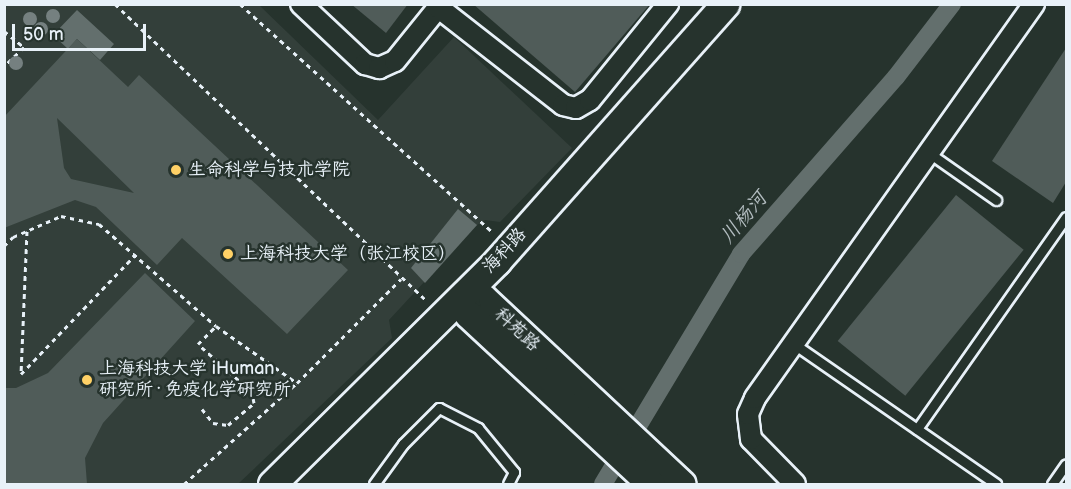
<!DOCTYPE html>
<html>
<head>
<meta charset="utf-8">
<style>
	body { margin:0 }
	#map { position:relative; width:1071px; height:489px; overflow:hidden; background:#26332d; font-family:"Balsamiq Sans","LXGW WenKai TC",sans-serif }
	div>[style] { position:absolute }
	.built>* { inset:0; background:#333f3a }
	.water>* { inset:0; background:#636f6d }
	.canal>* { height:18px; margin:-9px; padding:0 9px; transform-origin:9px; border-radius:9px; background:#636f6d }
	.building>* { inset:0; background:#505c59; transform-origin:0 0 }
	.path>* { height:3px; margin-top:-1.5px; transform-origin:0; background:repeating-linear-gradient(90deg,#e8f1f8 0 4.5px,transparent 0 9px) }
	.roads { filter:drop-shadow(2px 0 #e8f1f8) drop-shadow(-2px 0 #e8f1f8) drop-shadow(0 2px #e8f1f8) drop-shadow(0 -2px #e8f1f8) }
	.lane>* { height:9px; margin:-4.5px; padding:0 4.5px; transform-origin:4.5px; border-radius:4.5px; background:#26332d }
	.street>* { height:20px; margin:-10px; padding:0 10px; transform-origin:10px; border-radius:10px; background:#26332d }
	.secondary>* { height:27px; margin:-13.5px; padding:0 13.5px; transform-origin:13.5px; border-radius:13.5px; background:#26332d }
	.trees>* { width:14px; height:14px; margin:-7px; border-radius:50%; background:#758080 }
	.dots>* { width:16px; height:16px; translate:-50% -50%; box-sizing:border-box; border:3px solid #26332d; border-radius:50% }
	span { translate:-50% -50%; white-space:nowrap; text-align:center; line-height:1.15; -webkit-text-stroke:5px #26332d; paint-order:stroke }
	.poi-label { font-size:18px; color:#e8f1f8 }
	.left { translate:0 -50%; text-align:left }
	.street-label { font-size:18px; color:#e8f1f8 }
	.water-label { font-size:20px; color:#b3bdc0; font-style:italic }
	.frame { position:absolute; inset:0; border:6px solid #e8f1f8; pointer-events:none }
	.scale { position:absolute; left:12px; top:24px; width:134px; height:27px; box-sizing:border-box; border:3px solid #e8f1f8; border-top:0; padding-left:8px; font-size:18px; line-height:21px; white-space:nowrap; color:#e8f1f8; -webkit-text-stroke:4px #26332d; paint-order:stroke }
</style>
</head>
<body>
<div id="map">
	<div class="built">
		<div style="clip-path:polygon(4px 5px,259px 5px,378px 120px,454px 37px,572px 148px,500px 222px,485px 220px,477px 225px,389px 320px,392px 338px,238px 484px,5px 484px)"></div>
	</div>
	<div class="water">
		<div style="clip-path:polygon(77px 10px,114px 44px,100px 60px,77px 39px,68px 49px,53px 35px)"></div>
		<div style="clip-path:polygon(458px 209px,477px 225px,425px 283px,411px 268px)"></div>
	</div>
	<div class="canal">
		<div style="left:603px;top:484px;width:268px;rotate:-59deg"></div>
		<div style="left:741px;top:254px;width:235px;rotate:-48.8deg"></div>
		<div style="left:896px;top:77px;width:92px;rotate:-52.5deg"></div>
	</div>
	<div class="building">
		<div style="clip-path:polygon(351px 4px,408px 4px,386px 33px)"></div>
		<div style="clip-path:polygon(473px 4px,650px 4px,575px 92px)"></div>
		<div style="clip-path:polygon(evenodd,77px 39px,128px 87px,139px 75px,348px 270px,287px 334px,182px 238px,157px 265px,96px 207px,75px 200px,4px 228px,4px 117px,77px 39px,57px 118px,134px 193px,71px 179px,64px 168px,57px 118px)"></div>
		<div style="clip-path:polygon(1066px 48px,1066px 182px,1053px 203px,992px 161px)"></div>
		<div style="left:956px;top:195px;width:87px;height:188px;rotate:39deg"></div>
		<div style="clip-path:polygon(145px 273px,195px 321px,103px 423px,85px 458px,87px 484px,4px 484px,4px 388px,16px 388px,48px 373px)"></div>
	</div>
	<div class="path">
		<div style="left:115px;top:4px;width:431px;rotate:43.6deg"></div>
		<div style="left:240px;top:4px;width:340px;rotate:42.1deg"></div>
		<div style="left:4px;top:31px;width:26px;rotate:39deg"></div>
		<div style="left:24px;top:47px;width:28px;rotate:136deg"></div>
		<div style="left:27px;top:231px;width:143px;rotate:92.4deg"></div>
		<div style="left:21px;top:374px;width:166px;rotate:-46.2deg"></div>
		<div style="left:4px;top:246px;width:13px;rotate:-45deg"></div>
		<div style="left:13px;top:237px;width:52px;rotate:-23.6deg"></div>
		<div style="left:61px;top:216px;width:39px;rotate:12deg"></div>
		<div style="left:99px;top:224px;width:155px;rotate:41.1deg"></div>
		<div style="left:216px;top:326px;width:99px;rotate:35.1deg"></div>
		<div style="left:202px;top:409px;width:18px;rotate:52deg"></div>
		<div style="left:213px;top:423px;width:15px;rotate:8deg"></div>
		<div style="left:228px;top:425px;width:34px;rotate:-40deg"></div>
		<div style="left:254px;top:403px;width:11px;rotate:-100deg"></div>
		<div style="left:252px;top:392px;width:72px;rotate:-138.4deg"></div>
		<div style="left:198px;top:344px;width:25px;rotate:-45deg"></div>
		<div style="left:184px;top:484px;width:152px;rotate:-41.8deg"></div>
		<div style="left:297px;top:383px;width:147px;rotate:-45deg"></div>
	</div>
	<div class="roads">
		<div class="lane">
			<div style="left:929px;top:153px;width:82px;rotate:35deg"></div>
			<div style="left:794px;top:344px;width:246px;rotate:34.7deg"></div>
			<div style="left:917px;top:429px;width:259px;rotate:-54.9deg"></div>
			<div style="left:374px;top:484px;width:49px;rotate:-54.1deg"></div>
			<div style="left:403px;top:444px;width:51px;rotate:-45deg"></div>
			<div style="left:439px;top:408px;width:44px;rotate:27.1deg"></div>
			<div style="left:478px;top:428px;width:57px;rotate:50.7deg"></div>
			<div style="left:514px;top:472px;width:13px;rotate:117deg"></div>
			<div style="left:1052px;top:484px;width:24px;rotate:-55deg"></div>
		</div>
		<div class="street">
			<div style="left:301px;top:4px;width:88px;rotate:43.2deg"></div>
			<div style="left:365px;top:64px;width:15px;rotate:16deg"></div>
			<div style="left:379px;top:68px;width:17px;rotate:-24deg"></div>
			<div style="left:395px;top:61px;width:73px;rotate:-51.1deg"></div>
			<div style="left:439px;top:8px;width:157px;rotate:38deg"></div>
			<div style="left:563px;top:105px;width:13px;rotate:13deg"></div>
			<div style="left:576px;top:108px;width:16px;rotate:-30deg"></div>
			<div style="left:590px;top:100px;width:124px;rotate:-50.9deg"></div>
			<div style="left:795px;top:484px;width:63px;rotate:-134.4deg"></div>
			<div style="left:751px;top:439px;width:25px;rotate:-97deg"></div>
			<div style="left:748px;top:414px;width:17px;rotate:-66deg"></div>
			<div style="left:755px;top:398px;width:483px;rotate:-54.7deg"></div>
		</div>
		<div class="secondary">
			<div style="left:464px;top:295px;width:19px;rotate:9deg"></div>
			<div style="left:483px;top:298px;width:272px;rotate:43.1deg"></div>
			<div style="left:464px;top:295px;width:19px;rotate:78deg"></div>
			<div style="left:468px;top:314px;width:250px;rotate:42.9deg"></div>
			<div style="left:272px;top:484px;width:317px;rotate:-44.7deg"></div>
			<div style="left:497px;top:261px;width:344px;rotate:-48.4deg"></div>
		</div>
	</div>
	<div class="trees">
		<div style="left:53px;top:16px"></div>
		<div style="left:30px;top:19px"></div>
		<div style="left:41px;top:29px"></div>
		<div style="left:16px;top:63px"></div>
	</div>
	<div class="dots">
		<div style="left:176px;top:170px;background:#ffd166"></div>
		<div style="left:228px;top:254px;background:#ffd166"></div>
		<div style="left:87px;top:380px;background:#ffd166"></div>
	</div>
	<div class="poi-label">
		<span class="left" style="left:188px;top:170px">生命科学与技术学院</span>
		<span class="left" style="left:240px;top:254px">上海科技大学（张江校区）</span>
		<span class="left" style="left:99px;top:380px">上海科技大学 iHuman<br>研究所 · 免疫化学研究所</span>
	</div>
	<div class="street-label">
		<span style="left:505px;top:251px;rotate:-47deg">海科路</span>
		<span style="left:517px;top:330px;rotate:43deg">科苑路</span>
	</div>
	<div class="water-label">
		<span style="left:744px;top:218px;rotate:-50deg">川杨河</span>
	</div>
	<div class="frame"></div>
	<div class="scale">50 m</div>
</div>
</body>
</html>
